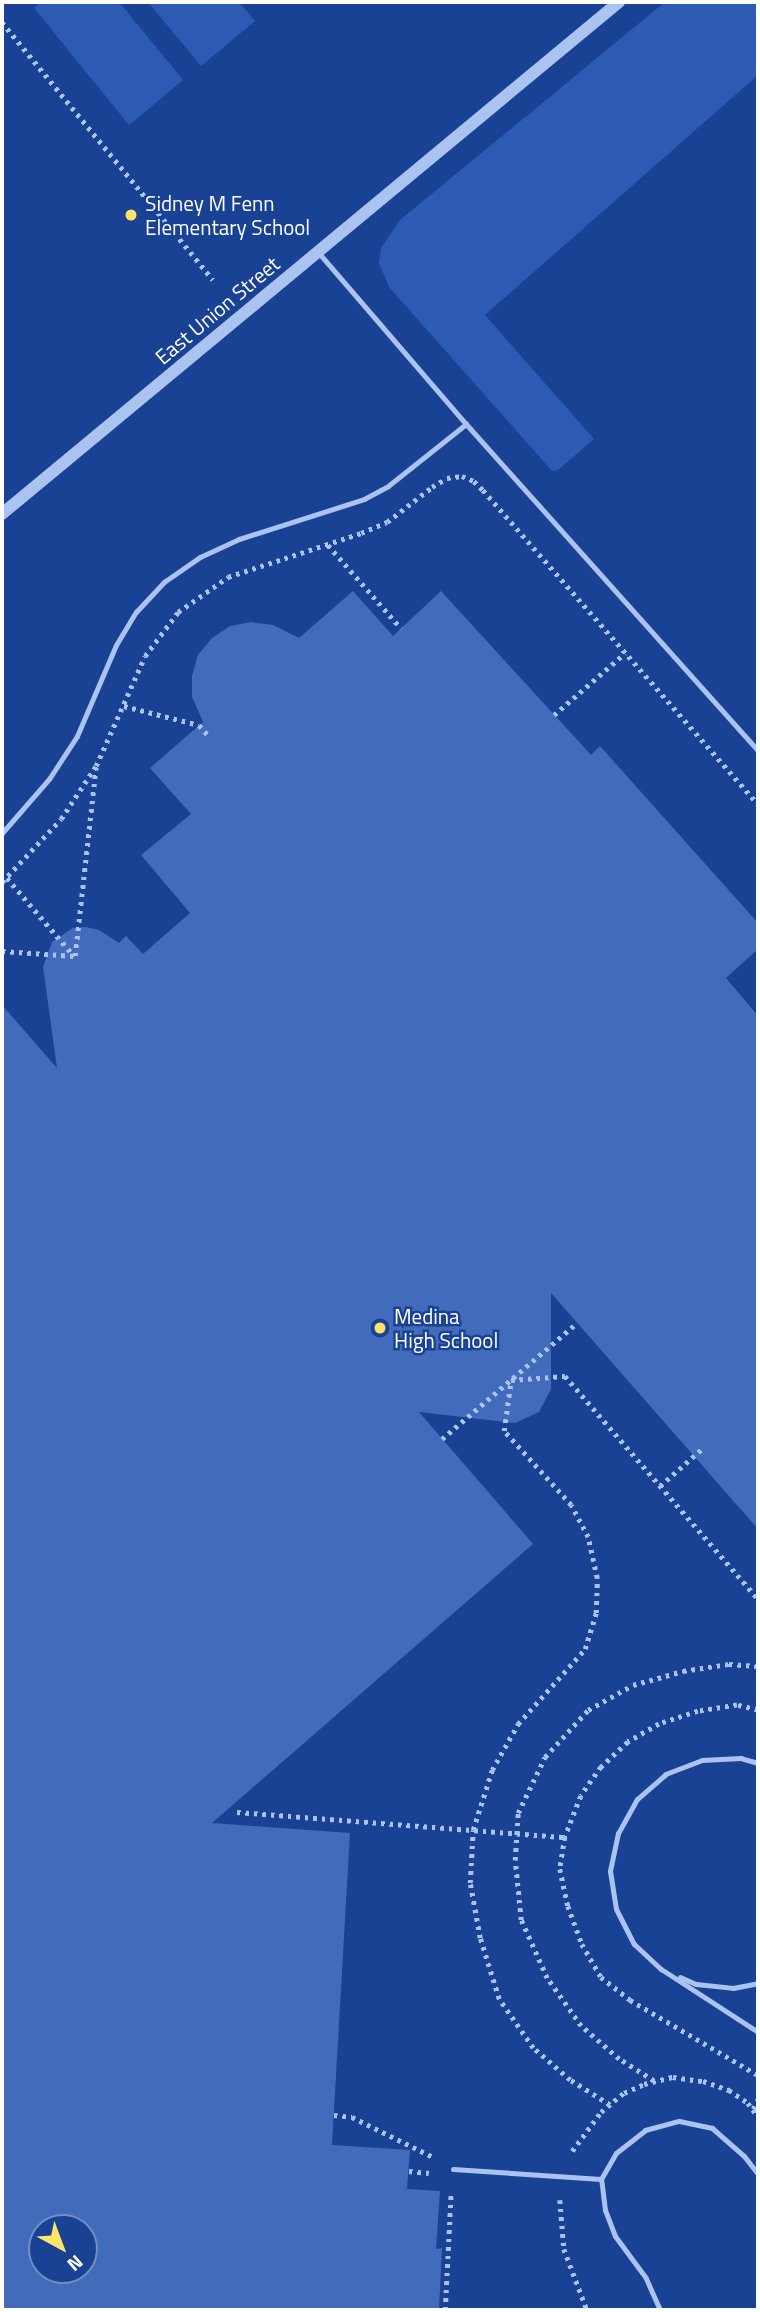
<!DOCTYPE html>
<html>
<head>
<meta charset="utf-8">
<style>
	body { margin:0 }
	#map { position:relative; width:760px; height:2312px; overflow:hidden; background:#194295; font-family:"Titillium Web",sans-serif }
	div>[style] { position:absolute }
	.green>* { inset:0; background:#2d5bb3 }
	.building>* { inset:0; background:#426bbc }
	.path>* { height:4.5px; margin-top:-2.25px; transform-origin:0; background:repeating-linear-gradient(90deg,#abc3f0 0 3.5px,transparent 0 8.5px) }
	.service>* { height:5px; margin:-2.5px; padding:0 2.5px; transform-origin:2.5px; border-radius:2.5px; background:#abc3f0 }
	.tertiary>* { height:12px; margin:-6px; padding:0 6px; transform-origin:6px; border-radius:6px; background:#abc3f0 }
	.dots>* { width:19px; height:19px; translate:-50% -50%; box-sizing:border-box; border:4px solid #194295; border-radius:50% }
	span { translate:-50% -50%; white-space:nowrap; text-align:center; line-height:1.15; -webkit-text-stroke:5px #194295; paint-order:stroke }
	.poi-label { font-size:21px; color:#fff }
	.left { translate:0 -50%; text-align:left }
	.street-label { font-size:21px; color:#fff }
	.frame { position:absolute; inset:0; border:4px solid #fff; pointer-events:none }
	.north { position:absolute; left:28px; top:2214px; width:70px; height:70px; box-sizing:border-box; background:#194295; border:2px solid #758ebf; border-radius:50%; rotate:139deg; font-size:19px; font-weight:700; line-height:28px; text-align:center; color:#fff }
	.north::after { content:''; display:block; margin:auto; width:24px; height:32px; background:#ffe46a; clip-path:polygon(50% 0,100% 100%,50% 72%,0 100%) }
</style>
</head>
<body>
<div id="map">
	<div class="green">
		<div style="clip-path:polygon(41px 2px,119px 2px,183px 80px,129px 125px,34px 8px)"></div>
		<div style="clip-path:polygon(148px 2px,239px 2px,255px 21px,201px 66px)"></div>
		<div style="clip-path:polygon(665px 2px,758px 2px,758px 75px,485px 315px,594px 439px,558px 470px,552px 471px,389px 287px,379px 263px,381px 248px,400px 220px)"></div>
	</div>
	<div class="building">
		<div style="clip-path:polygon(evenodd,353px 591px,393px 636px,441px 591px,591px 755px,600px 746px,758px 923px,758px 949px,726px 978px,758px 1016px,758px 1529px,551px 1293px,551px 1389px,539px 1412px,515px 1423px,419px 1412px,533px 1544px,212px 1823px,350px 1833px,332px 2145px,410px 2150px,407px 2189px,440px 2191px,436px 2249px,442px 2248px,439px 2310px,2px 2310px,2px 1005px,57px 1068px,43px 967px,52px 942px,73px 928px,86px 927px,99px 930px,119px 943px,126px 936px,143px 954px,190px 913px,141px 855px,191px 814px,150px 768px,203px 722px,192px 697px,192px 676px,198px 655px,212px 638px,230px 626px,251px 622px,273px 625px,299px 638px,353px 591px,42px 2228px,84px 2228px,84px 2270px,42px 2270px,42px 2228px)"></div>
	</div>
	<div class="path">
		<div style="left:2px;top:22px;width:333px;rotate:50.7deg"></div>
		<div style="left:328px;top:545px;width:111px;rotate:48.7deg"></div>
		<div style="left:124px;top:706px;width:77px;rotate:14.2deg"></div>
		<div style="left:199px;top:725px;width:15px;rotate:48deg"></div>
		<div style="left:554px;top:715px;width:94px;rotate:-41.1deg"></div>
		<div style="left:7px;top:878px;width:103px;rotate:49.3deg"></div>
		<div style="left:2px;top:882px;width:86px;rotate:-46.9deg"></div>
		<div style="left:61px;top:819px;width:64px;rotate:-56.6deg"></div>
		<div style="left:96px;top:766px;width:120px;rotate:-66deg"></div>
		<div style="left:145px;top:656px;width:55px;rotate:-53.1deg"></div>
		<div style="left:178px;top:612px;width:61px;rotate:-35deg"></div>
		<div style="left:228px;top:577px;width:140px;rotate:-18.3deg"></div>
		<div style="left:361px;top:533px;width:28px;rotate:-23deg"></div>
		<div style="left:387px;top:522px;width:57px;rotate:-37.9deg"></div>
		<div style="left:432px;top:487px;width:17px;rotate:-31deg"></div>
		<div style="left:447px;top:478px;width:15px;rotate:-8deg"></div>
		<div style="left:462px;top:476px;width:13px;rotate:23deg"></div>
		<div style="left:474px;top:481px;width:13px;rotate:45deg"></div>
		<div style="left:483px;top:490px;width:417px;rotate:48.8deg"></div>
		<div style="left:2px;top:951px;width:73px;rotate:3.9deg"></div>
		<div style="left:75px;top:956px;width:190px;rotate:-83.7deg"></div>
		<div style="left:442px;top:1439px;width:178px;rotate:-40.7deg"></div>
		<div style="left:660px;top:1486px;width:57px;rotate:-41.5deg"></div>
		<div style="left:758px;top:1710px;width:22px;rotate:-167deg"></div>
		<div style="left:737px;top:1705px;width:39px;rotate:171deg"></div>
		<div style="left:698px;top:1711px;width:41px;rotate:161.6deg"></div>
		<div style="left:659px;top:1724px;width:36px;rotate:150deg"></div>
		<div style="left:628px;top:1742px;width:37px;rotate:137deg"></div>
		<div style="left:601px;top:1767px;width:35px;rotate:125deg"></div>
		<div style="left:581px;top:1796px;width:44px;rotate:111.3deg"></div>
		<div style="left:565px;top:1837px;width:32px;rotate:99deg"></div>
		<div style="left:560px;top:1869px;width:38px;rotate:78deg"></div>
		<div style="left:568px;top:1906px;width:40px;rotate:69.8deg"></div>
		<div style="left:582px;top:1944px;width:38px;rotate:60deg"></div>
		<div style="left:601px;top:1977px;width:37px;rotate:38deg"></div>
		<div style="left:630px;top:2000px;width:148px;rotate:30.4deg"></div>
		<div style="left:237px;top:1812px;width:329px;rotate:4.4deg"></div>
		<div style="left:654px;top:2081px;width:41px;rotate:-147.8deg"></div>
		<div style="left:619px;top:2059px;width:50px;rotate:-139deg"></div>
		<div style="left:581px;top:2026px;width:59px;rotate:-125.3deg"></div>
		<div style="left:547px;top:1978px;width:64px;rotate:-114.1deg"></div>
		<div style="left:521px;top:1920px;width:60px;rotate:-95.7deg"></div>
		<div style="left:515px;top:1860px;width:47px;rotate:-86.3deg"></div>
		<div style="left:518px;top:1813px;width:62px;rotate:-64.3deg"></div>
		<div style="left:545px;top:1757px;width:64px;rotate:-47.5deg"></div>
		<div style="left:588px;top:1710px;width:51px;rotate:-29.1deg"></div>
		<div style="left:633px;top:1685px;width:52px;rotate:-15.6deg"></div>
		<div style="left:683px;top:1671px;width:47px;rotate:-8.7deg"></div>
		<div style="left:729px;top:1664px;width:29px;rotate:4deg"></div>
		<div style="left:610px;top:2105px;width:47px;rotate:-148deg"></div>
		<div style="left:570px;top:2080px;width:49px;rotate:-139.1deg"></div>
		<div style="left:533px;top:2048px;width:60px;rotate:-124.8deg"></div>
		<div style="left:499px;top:1999px;width:64px;rotate:-107.3deg"></div>
		<div style="left:480px;top:1938px;width:56px;rotate:-100.3deg"></div>
		<div style="left:470px;top:1883px;width:53px;rotate:-86.8deg"></div>
		<div style="left:473px;top:1830px;width:63px;rotate:-72.4deg"></div>
		<div style="left:492px;top:1770px;width:53px;rotate:-60.5deg"></div>
		<div style="left:518px;top:1724px;width:101px;rotate:-48.2deg"></div>
		<div style="left:585px;top:1649px;width:38px;rotate:-73deg"></div>
		<div style="left:596px;top:1613px;width:35px;rotate:-88deg"></div>
		<div style="left:597px;top:1578px;width:42px;rotate:-102.4deg"></div>
		<div style="left:588px;top:1537px;width:36px;rotate:-118deg"></div>
		<div style="left:571px;top:1505px;width:100px;rotate:-132.2deg"></div>
		<div style="left:504px;top:1431px;width:51px;rotate:-82.2deg"></div>
		<div style="left:511px;top:1380px;width:54px;rotate:-4.2deg"></div>
		<div style="left:565px;top:1376px;width:295px;rotate:49.1deg"></div>
		<div style="left:753px;top:2109px;width:11px;rotate:-63deg"></div>
		<div style="left:334px;top:2115px;width:18px;rotate:6deg"></div>
		<div style="left:352px;top:2117px;width:90px;rotate:26.3deg"></div>
		<div style="left:572px;top:2151px;width:49px;rotate:-53.4deg"></div>
		<div style="left:601px;top:2112px;width:30px;rotate:-40deg"></div>
		<div style="left:624px;top:2093px;width:22px;rotate:-24deg"></div>
		<div style="left:644px;top:2084px;width:30px;rotate:-14deg"></div>
		<div style="left:673px;top:2077px;width:30px;rotate:8deg"></div>
		<div style="left:703px;top:2081px;width:28px;rotate:19deg"></div>
		<div style="left:729px;top:2090px;width:23px;rotate:34deg"></div>
		<div style="left:748px;top:2103px;width:17px;rotate:54deg"></div>
		<div style="left:409px;top:2171px;width:20px;rotate:6deg"></div>
		<div style="left:560px;top:2200px;width:49px;rotate:85.3deg"></div>
		<div style="left:564px;top:2249px;width:65px;rotate:69.3deg"></div>
		<div style="left:445px;top:2310px;width:118px;rotate:-87.1deg"></div>
	</div>
	<div class="service">
		<div style="left:318px;top:252px;width:227px;rotate:49.3deg"></div>
		<div style="left:466px;top:424px;width:438px;rotate:48.2deg"></div>
		<div style="left:2px;top:833px;width:72px;rotate:-49deg"></div>
		<div style="left:49px;top:779px;width:51px;rotate:-56.9deg"></div>
		<div style="left:77px;top:736px;width:99px;rotate:-66.8deg"></div>
		<div style="left:116px;top:645px;width:39px;rotate:-59deg"></div>
		<div style="left:136px;top:612px;width:41px;rotate:-47deg"></div>
		<div style="left:164px;top:582px;width:44px;rotate:-34.8deg"></div>
		<div style="left:200px;top:557px;width:43px;rotate:-24.8deg"></div>
		<div style="left:239px;top:539px;width:131px;rotate:-17.7deg"></div>
		<div style="left:364px;top:499px;width:27px;rotate:-28deg"></div>
		<div style="left:388px;top:486px;width:100px;rotate:-38.5deg"></div>
		<div style="left:758px;top:1763px;width:18px;rotate:-164deg"></div>
		<div style="left:741px;top:1758px;width:39px;rotate:177deg"></div>
		<div style="left:702px;top:1760px;width:39px;rotate:159deg"></div>
		<div style="left:666px;top:1774px;width:38px;rotate:139deg"></div>
		<div style="left:637px;top:1799px;width:39px;rotate:119deg"></div>
		<div style="left:618px;top:1833px;width:39px;rotate:102deg"></div>
		<div style="left:610px;top:1871px;width:38px;rotate:81deg"></div>
		<div style="left:616px;top:1909px;width:39px;rotate:63deg"></div>
		<div style="left:634px;top:1944px;width:37px;rotate:43deg"></div>
		<div style="left:661px;top:1969px;width:116px;rotate:33deg"></div>
		<div style="left:680px;top:1977px;width:17px;rotate:24deg"></div>
		<div style="left:696px;top:1984px;width:37px;rotate:6deg"></div>
		<div style="left:733px;top:1988px;width:25px;rotate:-11deg"></div>
		<div style="left:453px;top:2169px;width:148px;rotate:3.9deg"></div>
		<div style="left:660px;top:2310px;width:35px;rotate:-114deg"></div>
		<div style="left:646px;top:2278px;width:52px;rotate:-126.4deg"></div>
		<div style="left:615px;top:2236px;width:28px;rotate:-111deg"></div>
		<div style="left:605px;top:2210px;width:31px;rotate:-97deg"></div>
		<div style="left:601px;top:2179px;width:30px;rotate:-60deg"></div>
		<div style="left:616px;top:2153px;width:37px;rotate:-38deg"></div>
		<div style="left:645px;top:2130px;width:35px;rotate:-15deg"></div>
		<div style="left:679px;top:2121px;width:34px;rotate:12deg"></div>
		<div style="left:712px;top:2128px;width:43px;rotate:41.2deg"></div>
		<div style="left:744px;top:2156px;width:23px;rotate:52deg"></div>
	</div>
	<div class="tertiary">
		<div style="left:2px;top:514px;width:802px;rotate:-39.69deg"></div>
	</div>
	<div class="dots">
		<div style="left:131px;top:215px;background:#ffe46a"></div>
		<div style="left:380px;top:1328px;background:#ffe46a"></div>
	</div>
	<div class="poi-label">
		<span class="left" style="left:145px;top:215px">Sidney M Fenn<br>Elementary School</span>
		<span class="left" style="left:394px;top:1328px">Medina<br>High School</span>
	</div>
	<div class="street-label">
		<span style="left:217px;top:310px;rotate:-40deg">East Union Street</span>
	</div>
	<div class="frame"></div>
	<div class="north">N</div>
</div>
</body>
</html>
